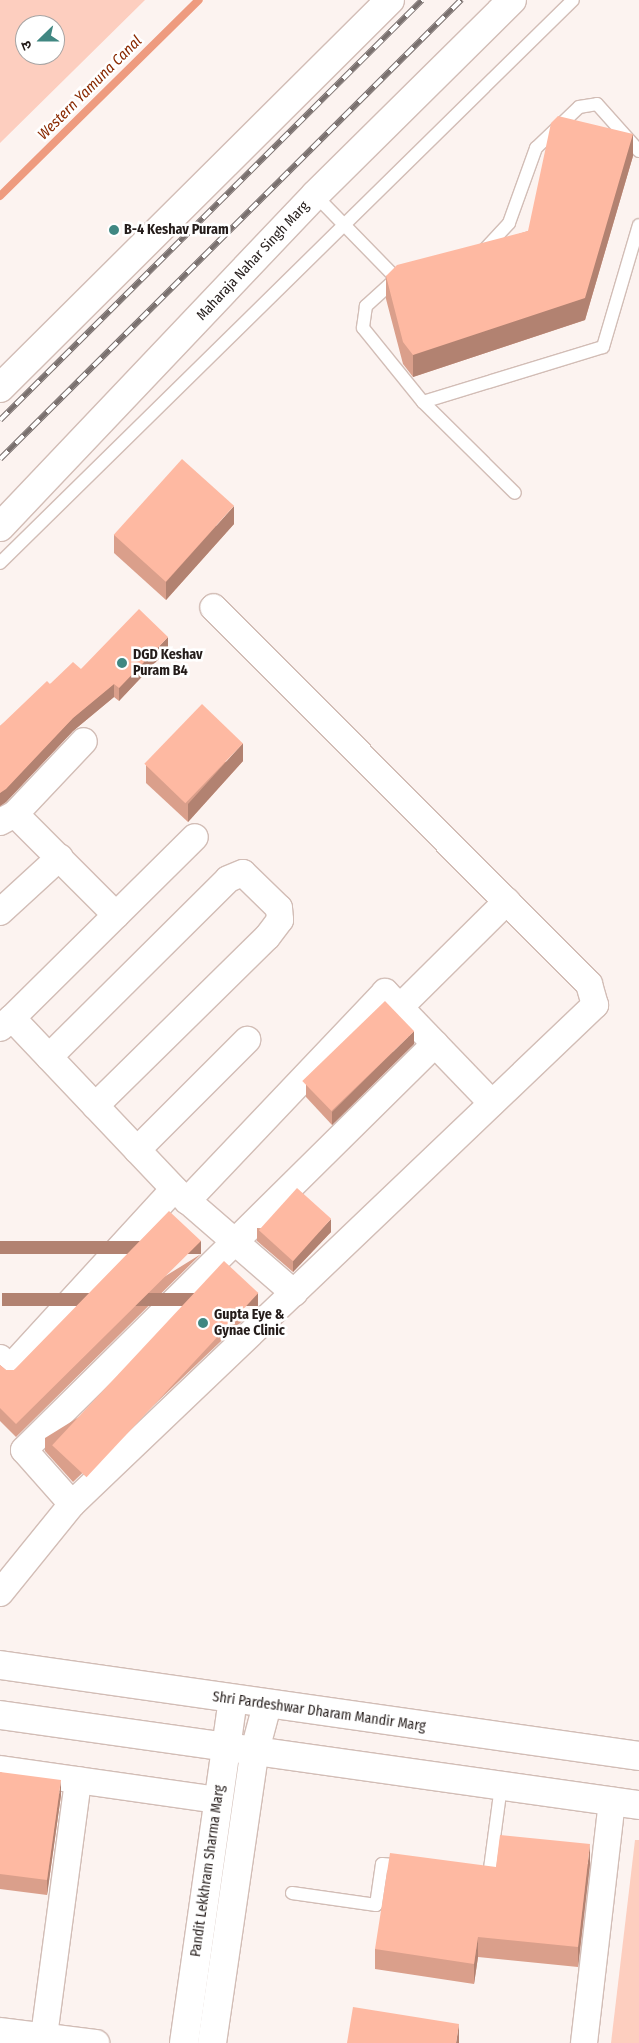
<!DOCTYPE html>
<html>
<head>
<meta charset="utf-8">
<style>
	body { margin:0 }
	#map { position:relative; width:639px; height:2043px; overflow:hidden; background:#fcf3f0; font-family:"Fira Sans Condensed","Noto Sans Devanagari",sans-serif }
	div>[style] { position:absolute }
	.green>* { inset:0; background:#fdcebf }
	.stream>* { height:8px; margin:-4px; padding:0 4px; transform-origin:4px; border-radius:4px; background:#ee9b7f }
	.roads { filter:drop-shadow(1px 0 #d2bdb6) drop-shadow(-1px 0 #d2bdb6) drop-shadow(0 1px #d2bdb6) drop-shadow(0 -1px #d2bdb6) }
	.lane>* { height:12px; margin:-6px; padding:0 6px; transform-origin:6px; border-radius:6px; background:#fff }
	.street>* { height:26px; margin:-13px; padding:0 13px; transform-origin:13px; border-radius:13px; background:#fff }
	.secondary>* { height:28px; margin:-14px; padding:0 14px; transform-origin:14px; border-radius:14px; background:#fff }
	.rail>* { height:5.5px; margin-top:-2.75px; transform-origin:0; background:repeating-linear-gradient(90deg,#fff 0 11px,#79706e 0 22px); box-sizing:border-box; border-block:1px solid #79706e }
	.wall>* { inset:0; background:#da9f8b }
	.shaded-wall>* { inset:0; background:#b28271; transform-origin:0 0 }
	.building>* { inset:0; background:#feb9a2; transform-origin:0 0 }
	.dots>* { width:14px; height:14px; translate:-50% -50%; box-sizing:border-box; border:2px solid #fff; border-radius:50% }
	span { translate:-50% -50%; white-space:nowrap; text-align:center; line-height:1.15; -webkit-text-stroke:5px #fff; paint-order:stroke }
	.poi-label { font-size:14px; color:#241c1a; font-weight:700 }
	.left { translate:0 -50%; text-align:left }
	.street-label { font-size:14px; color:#241c1a }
	.water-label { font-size:15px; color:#892900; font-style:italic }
	.north { position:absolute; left:15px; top:15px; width:50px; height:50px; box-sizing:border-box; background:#fff; border:1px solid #a7a4a3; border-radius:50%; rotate:248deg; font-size:14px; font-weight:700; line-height:20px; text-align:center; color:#241c1a }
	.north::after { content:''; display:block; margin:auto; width:18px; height:22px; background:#408782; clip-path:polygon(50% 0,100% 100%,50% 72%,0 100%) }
</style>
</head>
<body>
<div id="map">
	<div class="green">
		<div style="clip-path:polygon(evenodd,0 0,145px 0,0 143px,0 0,25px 25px,55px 25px,55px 55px,25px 55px,25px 25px)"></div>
		<div style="clip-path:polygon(635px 1840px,639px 1840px,639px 2043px,611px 2043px)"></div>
	</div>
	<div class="stream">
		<div style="left:0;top:196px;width:279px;rotate:-44.6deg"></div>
	</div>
	<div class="roads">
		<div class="lane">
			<div style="left:315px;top:195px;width:115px;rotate:45.7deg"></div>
			<div style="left:485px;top:249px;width:35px;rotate:-47deg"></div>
			<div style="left:509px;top:223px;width:80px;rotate:-70.2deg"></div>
			<div style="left:536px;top:148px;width:59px;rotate:-43.6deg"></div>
			<div style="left:579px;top:107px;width:18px;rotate:-9deg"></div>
			<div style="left:597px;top:104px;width:63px;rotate:48.2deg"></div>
			<div style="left:399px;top:276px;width:45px;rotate:137.7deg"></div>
			<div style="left:366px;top:306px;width:22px;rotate:98deg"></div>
			<div style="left:363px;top:328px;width:95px;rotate:51deg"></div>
			<div style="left:423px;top:402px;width:129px;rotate:44.7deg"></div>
			<div style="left:423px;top:402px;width:188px;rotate:-17deg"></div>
			<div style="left:603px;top:347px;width:127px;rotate:-73.6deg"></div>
			<div style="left:0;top:563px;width:803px;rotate:-44.5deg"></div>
			<div style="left:483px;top:1876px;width:6px"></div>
			<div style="left:489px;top:1876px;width:91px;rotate:-82.4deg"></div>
			<div style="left:292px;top:1893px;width:85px;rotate:8.1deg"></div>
			<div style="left:376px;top:1905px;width:41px;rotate:-81.7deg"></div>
			<div style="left:382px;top:1864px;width:21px;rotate:5deg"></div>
		</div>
		<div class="street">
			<div style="left:15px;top:814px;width:100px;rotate:-46.6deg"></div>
			<div style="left:0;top:822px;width:17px;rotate:-28deg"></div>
			<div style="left:15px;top:814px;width:143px;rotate:45deg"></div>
			<div style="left:0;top:912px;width:81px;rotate:-42.5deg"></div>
			<div style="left:401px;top:1006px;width:149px;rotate:-44.7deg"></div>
			<div style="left:12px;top:1018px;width:257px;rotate:-44.7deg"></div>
			<div style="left:0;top:1028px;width:16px;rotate:-40deg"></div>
			<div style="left:12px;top:1018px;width:236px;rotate:46.5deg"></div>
			<div style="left:174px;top:1189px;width:243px;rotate:132.5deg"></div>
			<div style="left:10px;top:1368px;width:14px;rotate:-135deg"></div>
			<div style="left:49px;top:1057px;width:252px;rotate:-44.8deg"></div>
			<div style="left:228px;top:879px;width:16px;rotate:-22deg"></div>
			<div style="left:243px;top:873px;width:50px;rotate:44.2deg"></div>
			<div style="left:279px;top:908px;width:12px;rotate:85deg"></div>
			<div style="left:280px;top:920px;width:21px;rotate:127deg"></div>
			<div style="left:267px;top:937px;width:241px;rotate:135.5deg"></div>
			<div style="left:137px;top:1150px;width:156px;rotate:-45deg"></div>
			<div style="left:174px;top:1189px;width:159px;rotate:40.9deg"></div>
			<div style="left:187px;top:1201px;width:288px;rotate:-46.5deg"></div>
			<div style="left:385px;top:992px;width:154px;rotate:46.1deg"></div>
			<div style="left:72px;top:1504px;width:72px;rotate:-131.6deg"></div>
			<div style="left:24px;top:1450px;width:578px;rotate:-44.65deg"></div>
			<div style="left:0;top:1593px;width:114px;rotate:-51deg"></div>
			<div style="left:72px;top:1504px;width:723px;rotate:-43.65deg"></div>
			<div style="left:595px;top:1005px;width:22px;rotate:-106deg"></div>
			<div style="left:589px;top:984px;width:532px;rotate:-134.92deg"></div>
			<div style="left:0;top:1769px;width:220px;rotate:8.1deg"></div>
			<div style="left:0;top:2031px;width:97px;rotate:7.1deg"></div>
			<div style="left:44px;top:2036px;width:258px;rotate:-82.4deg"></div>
			<div style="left:584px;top:2043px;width:244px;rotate:-83.4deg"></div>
		</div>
		<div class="secondary">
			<div style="left:0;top:388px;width:550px;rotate:-44.85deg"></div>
			<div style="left:0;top:527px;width:458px;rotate:-46.5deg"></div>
			<div style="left:315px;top:195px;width:277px;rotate:-44.7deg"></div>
			<div style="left:0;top:1665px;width:645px;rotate:8.1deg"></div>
			<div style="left:0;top:1715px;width:645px;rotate:8.02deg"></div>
			<div style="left:184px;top:2043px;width:346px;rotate:-81.9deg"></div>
			<div style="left:212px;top:2043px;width:292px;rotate:-81.7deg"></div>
			<div style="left:254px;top:1754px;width:51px;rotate:-75.1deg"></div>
		</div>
	</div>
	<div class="rail">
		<div style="left:0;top:420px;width:595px;rotate:-44.86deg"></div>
		<div style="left:0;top:459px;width:651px;rotate:-44.88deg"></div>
	</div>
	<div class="wall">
		<div style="clip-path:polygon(633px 156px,585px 320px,413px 377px,403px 364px,386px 299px,386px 276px,528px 231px)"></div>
		<div style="clip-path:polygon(234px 524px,166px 600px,114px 553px,114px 535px)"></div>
		<div style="clip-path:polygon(168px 649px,119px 701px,114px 697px,73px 731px,6px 802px,0 806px,0 726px,50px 684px,81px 669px)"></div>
		<div style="clip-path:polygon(243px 761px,188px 822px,146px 783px,146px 765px)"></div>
		<div style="clip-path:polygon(414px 1044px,332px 1125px,306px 1097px,306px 1084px)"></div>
		<div style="clip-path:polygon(257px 1228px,331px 1232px,293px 1272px,257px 1241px)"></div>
		<div style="clip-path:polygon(201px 1254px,16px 1437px,0 1421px,0 1365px,6px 1370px,14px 1370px)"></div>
		<div style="clip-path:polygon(258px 1306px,73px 1482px,45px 1451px,45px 1438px)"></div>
		<div style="clip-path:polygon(0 1772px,61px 1795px,47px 1895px,0 1889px)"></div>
		<div style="clip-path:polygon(590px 1864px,578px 1967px,478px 1957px,474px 1984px,375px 1969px,375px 1949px,496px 1867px)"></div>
	</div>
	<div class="shaded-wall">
		<div style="clip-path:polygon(633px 134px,633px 156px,585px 320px,413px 377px,413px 355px)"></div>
		<div style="clip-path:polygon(234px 506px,234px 524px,166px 600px,166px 582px)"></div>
		<div style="clip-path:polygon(168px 637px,168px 649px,119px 701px,119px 688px)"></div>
		<div style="clip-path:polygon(114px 684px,114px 697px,73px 731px,6px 802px,0 806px,0 793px,73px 718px)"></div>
		<div style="clip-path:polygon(243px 743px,243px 761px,188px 822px,188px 804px)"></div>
		<div style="clip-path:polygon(414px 1031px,414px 1044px,332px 1125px,332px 1112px)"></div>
		<div style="clip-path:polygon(331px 1219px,331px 1232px,293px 1272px,293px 1259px)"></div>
		<div style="left:201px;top:1241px;width:13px;height:260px;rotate:90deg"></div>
		<div style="left:258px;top:1293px;width:13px;height:256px;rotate:90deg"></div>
		<div style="clip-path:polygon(61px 1780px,61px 1795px,47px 1895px,47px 1880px)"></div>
		<div style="clip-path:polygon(590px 1844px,590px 1864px,578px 1967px,578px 1947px)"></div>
		<div style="clip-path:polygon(478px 1937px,478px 1957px,474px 1984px,474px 1964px)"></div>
		<div style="clip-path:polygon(459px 2024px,459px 2043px,456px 2043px)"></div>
	</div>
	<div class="building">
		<div style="clip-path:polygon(558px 116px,633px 134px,585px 298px,413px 355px,403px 342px,386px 276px,397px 265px,528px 231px,551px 123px)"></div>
		<div style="left:182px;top:459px;width:70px;height:102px;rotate:42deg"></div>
		<div style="clip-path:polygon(139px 609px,168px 637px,119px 688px,114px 684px,73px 718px,6px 789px,0 793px,0 726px,47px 681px,50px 684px,73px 662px,81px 669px)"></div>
		<div style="left:202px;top:704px;width:57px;height:83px;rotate:44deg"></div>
		<div style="left:385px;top:1001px;width:42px;height:115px;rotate:46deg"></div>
		<div style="left:297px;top:1188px;width:46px;height:57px;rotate:42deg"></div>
		<div style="clip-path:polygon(169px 1211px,201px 1241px,16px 1424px,0 1408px,0 1365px,6px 1370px,14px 1370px)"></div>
		<div style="left:224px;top:1261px;width:47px;height:252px;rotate:43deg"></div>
		<div style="clip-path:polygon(0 1772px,61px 1780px,47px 1880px,0 1874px)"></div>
		<div style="clip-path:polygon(500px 1835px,590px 1844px,578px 1947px,478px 1937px,474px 1964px,375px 1949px,390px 1853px,496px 1867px)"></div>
		<div style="clip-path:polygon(353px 2007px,459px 2024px,456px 2043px,347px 2043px)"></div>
	</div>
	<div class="dots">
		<div style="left:114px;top:230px;background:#408782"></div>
		<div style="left:122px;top:663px;background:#408782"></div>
		<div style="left:203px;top:1323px;background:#408782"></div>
	</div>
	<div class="poi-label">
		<span class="left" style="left:124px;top:230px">B-4 Keshav Puram</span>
		<span class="left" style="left:133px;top:663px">DGD Keshav<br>Puram B4</span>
		<span class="left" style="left:214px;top:1323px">Gupta Eye &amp;<br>Gynae Clinic</span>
	</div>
	<div class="street-label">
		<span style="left:253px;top:261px;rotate:-47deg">Maharaja Nahar Singh Marg</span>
		<span style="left:319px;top:1712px;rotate:8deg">Shri Pardeshwar Dharam Mandir Marg</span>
		<span style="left:208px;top:1871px;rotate:-82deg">Pandit Lekkhram Sharma Marg</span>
	</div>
	<div class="water-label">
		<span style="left:90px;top:88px;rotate:-45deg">Western Yamuna Canal</span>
	</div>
	<div class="north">उ</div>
</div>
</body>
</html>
